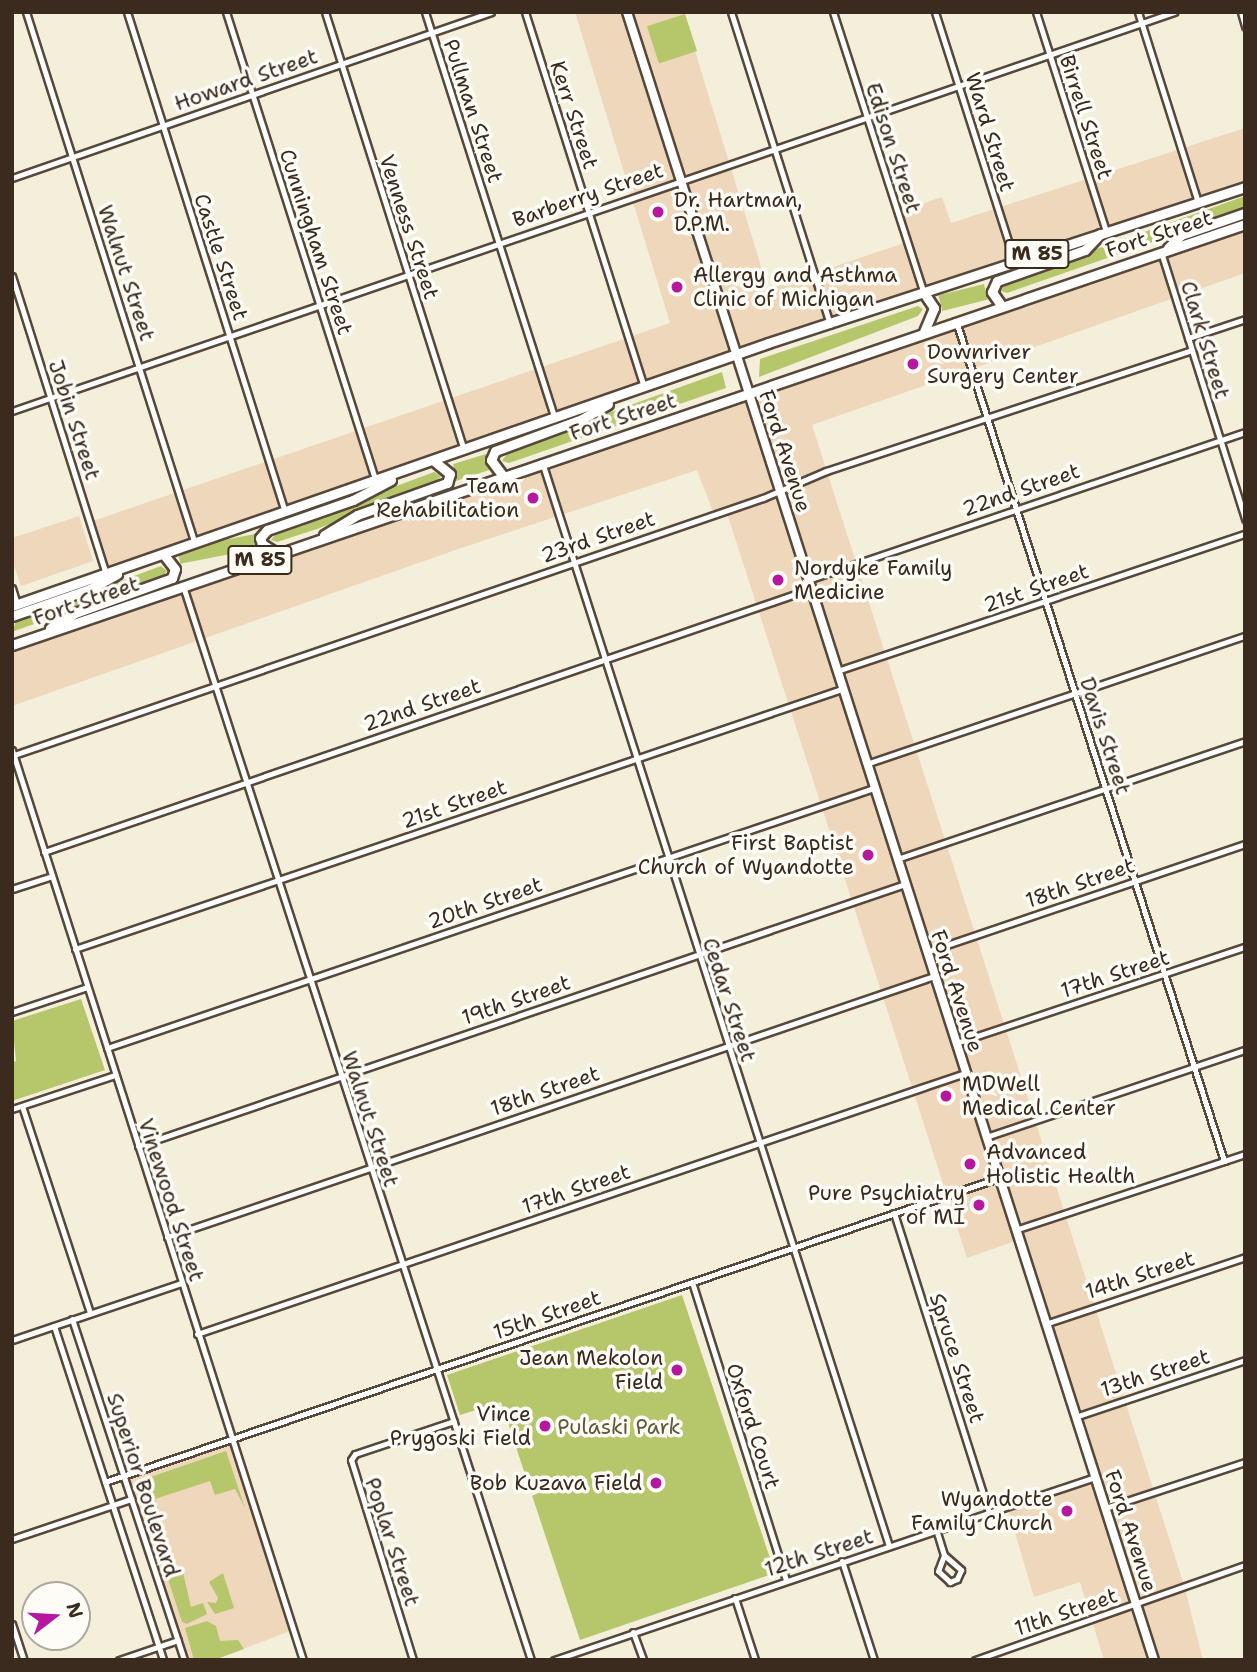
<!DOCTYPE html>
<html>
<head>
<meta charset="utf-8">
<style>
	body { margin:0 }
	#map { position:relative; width:1257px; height:1672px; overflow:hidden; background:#f4efdb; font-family:"Shantell Sans",sans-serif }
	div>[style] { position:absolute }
	.built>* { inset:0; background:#eed7bb }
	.green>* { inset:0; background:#b6c76b; transform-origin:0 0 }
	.roads { filter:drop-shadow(2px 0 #57483a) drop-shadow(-2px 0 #57483a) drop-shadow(0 2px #57483a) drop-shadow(0 -2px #57483a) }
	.street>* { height:5px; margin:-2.5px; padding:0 2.5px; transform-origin:2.5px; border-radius:2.5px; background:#fff }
	.secondary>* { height:8px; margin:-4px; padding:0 4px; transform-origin:4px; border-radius:4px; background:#fff }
	.primary>* { height:9px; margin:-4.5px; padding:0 4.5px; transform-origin:4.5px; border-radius:4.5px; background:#fff }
	.dots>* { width:19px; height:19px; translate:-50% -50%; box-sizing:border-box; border:4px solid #fdfcf7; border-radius:50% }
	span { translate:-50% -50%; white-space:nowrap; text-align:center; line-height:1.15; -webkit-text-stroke:7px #fdfcf7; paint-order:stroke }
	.shield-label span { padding:2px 5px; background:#fdfcf7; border:2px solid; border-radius:5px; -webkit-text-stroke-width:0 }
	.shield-label { font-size:19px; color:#3b2a1e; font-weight:700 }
	.street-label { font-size:21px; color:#3b2a1e }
	.poi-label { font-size:21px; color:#3b2a1e }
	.left { translate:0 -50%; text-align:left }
	.right { translate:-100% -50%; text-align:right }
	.park-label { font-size:21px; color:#605935 }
	.frame { position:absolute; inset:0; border:14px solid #3b2a1e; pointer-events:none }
	.north { position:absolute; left:21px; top:1581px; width:70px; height:70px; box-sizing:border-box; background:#fdfcf7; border:2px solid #afa8a0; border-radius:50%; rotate:73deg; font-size:19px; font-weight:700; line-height:28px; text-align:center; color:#3b2a1e }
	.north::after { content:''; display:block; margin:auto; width:24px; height:32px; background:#b5179e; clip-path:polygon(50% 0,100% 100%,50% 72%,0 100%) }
</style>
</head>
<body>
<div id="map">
	<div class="built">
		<div style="clip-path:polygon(575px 12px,683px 12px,768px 289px,907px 242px,898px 212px,942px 197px,951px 223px,1245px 128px,1245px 187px,106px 574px,90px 522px,670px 323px)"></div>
		<div style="clip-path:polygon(1245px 224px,1245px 273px,812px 425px,1184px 1585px,1203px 1660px,1104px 1660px,1080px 1582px,1034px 1597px,1007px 1506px,1094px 1477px,1018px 1240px,967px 1258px,726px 510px,714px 514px,697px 470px,464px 547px,12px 706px,12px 645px)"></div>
		<div style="clip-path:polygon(79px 516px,93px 561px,21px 586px,12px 560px,12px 538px)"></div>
		<div style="clip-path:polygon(231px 1439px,293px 1630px,214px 1660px,184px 1660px,124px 1476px)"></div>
	</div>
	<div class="green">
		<div style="left:685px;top:14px;width:39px;height:40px;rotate:72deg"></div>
		<div style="clip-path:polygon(1245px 196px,1245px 210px,1007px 293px,1001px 291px,1007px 281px)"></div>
		<div style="left:984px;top:284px;width:16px;height:47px;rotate:76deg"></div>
		<div style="clip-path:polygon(918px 306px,923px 309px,918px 316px,759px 377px,760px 359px)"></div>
		<div style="clip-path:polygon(722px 372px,726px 388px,509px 463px,502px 461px,511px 448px)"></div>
		<div style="clip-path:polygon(486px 454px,489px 470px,456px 481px,453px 464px)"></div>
		<div style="clip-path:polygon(434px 472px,441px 476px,436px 483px,317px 529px,277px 542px,271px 540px,279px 530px)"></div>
		<div style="left:255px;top:534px;width:15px;height:79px;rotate:79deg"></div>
		<div style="clip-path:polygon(161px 566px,167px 571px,161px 578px,12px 632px,17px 619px)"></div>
		<div style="clip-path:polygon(81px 999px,105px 1070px,12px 1101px,12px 1063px,16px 1061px,12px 1021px)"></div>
		<div style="clip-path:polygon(682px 1295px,775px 1573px,580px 1640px,501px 1402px,460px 1415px,447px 1375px)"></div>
		<div style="clip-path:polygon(226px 1451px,245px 1508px,235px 1489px,215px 1495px,210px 1481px,155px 1499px,158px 1508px,146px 1512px,136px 1482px)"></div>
		<div style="clip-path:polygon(182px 1568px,191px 1607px,203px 1603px,207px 1614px,187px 1624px,182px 1622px,166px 1573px)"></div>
		<div style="clip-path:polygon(223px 1573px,234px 1608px,215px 1614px,207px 1602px,216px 1603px,218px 1598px,209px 1582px)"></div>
		<div style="clip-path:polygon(207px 1621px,216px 1626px,220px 1641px,238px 1640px,244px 1649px,214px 1660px,194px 1660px,185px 1628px)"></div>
	</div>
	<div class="roads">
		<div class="street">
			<div style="left:26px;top:12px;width:558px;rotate:72.38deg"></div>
			<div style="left:127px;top:12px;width:524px;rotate:72.46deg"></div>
			<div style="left:226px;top:12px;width:492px;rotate:72.3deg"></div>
			<div style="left:325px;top:12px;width:460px;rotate:72.4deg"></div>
			<div style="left:425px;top:12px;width:427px;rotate:72.3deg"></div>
			<div style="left:525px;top:12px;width:394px;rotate:72.4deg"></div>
			<div style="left:731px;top:12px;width:328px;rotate:72.4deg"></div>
			<div style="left:833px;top:12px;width:295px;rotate:72.1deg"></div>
			<div style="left:935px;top:12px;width:262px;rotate:72.3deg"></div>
			<div style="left:1036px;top:12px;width:230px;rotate:72.3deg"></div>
			<div style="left:1138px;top:12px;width:199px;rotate:72.5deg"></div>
			<div style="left:1241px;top:12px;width:15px;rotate:74deg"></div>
			<div style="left:12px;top:178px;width:507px;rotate:-19.11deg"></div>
			<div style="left:1161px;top:252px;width:280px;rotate:72.5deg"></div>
			<div style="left:12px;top:276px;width:312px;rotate:72.5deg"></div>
			<div style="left:956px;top:321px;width:882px;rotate:72.3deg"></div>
			<div style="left:1188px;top:338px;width:60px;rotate:-18.4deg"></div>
			<div style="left:12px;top:411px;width:1229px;rotate:-18.95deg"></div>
			<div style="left:542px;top:462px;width:1138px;rotate:72.25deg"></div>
			<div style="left:808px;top:580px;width:461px;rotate:-18.7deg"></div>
			<div style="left:183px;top:586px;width:1129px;rotate:72.05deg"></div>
			<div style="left:12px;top:588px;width:17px;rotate:73deg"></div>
			<div style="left:837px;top:671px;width:430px;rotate:-18.6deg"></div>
			<div style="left:12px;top:750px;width:955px;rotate:72.27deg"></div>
			<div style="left:14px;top:755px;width:792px;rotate:-18.94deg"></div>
			<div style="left:763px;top:498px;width:69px;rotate:-23.2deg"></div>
			<div style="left:826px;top:471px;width:385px;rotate:-18.3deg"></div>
			<div style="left:866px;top:764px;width:400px;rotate:-18.7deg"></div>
			<div style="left:44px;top:852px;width:810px;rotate:-18.95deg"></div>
			<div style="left:897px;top:859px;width:367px;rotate:-18.7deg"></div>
			<div style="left:12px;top:889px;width:42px;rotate:-18deg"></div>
			<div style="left:75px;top:949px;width:810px;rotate:-18.73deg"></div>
			<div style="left:926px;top:952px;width:337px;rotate:-18.7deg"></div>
			<div style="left:12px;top:1012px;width:79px;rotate:-18.4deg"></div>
			<div style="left:956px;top:1043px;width:305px;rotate:-18.4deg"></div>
			<div style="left:107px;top:1048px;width:810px;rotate:-18.73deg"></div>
			<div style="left:22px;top:1106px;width:218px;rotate:71.8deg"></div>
			<div style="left:12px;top:1109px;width:108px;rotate:-18.3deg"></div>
			<div style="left:986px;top:1137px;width:273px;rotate:-18.6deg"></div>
			<div style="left:138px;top:1146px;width:811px;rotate:-18.86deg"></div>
			<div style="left:894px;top:1213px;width:314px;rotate:72.4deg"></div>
			<div style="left:1015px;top:1230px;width:242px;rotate:-18.3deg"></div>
			<div style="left:167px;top:1237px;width:810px;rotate:-18.79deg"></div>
			<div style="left:692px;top:1282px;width:312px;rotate:72.5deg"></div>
			<div style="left:72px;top:1319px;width:359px;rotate:71.8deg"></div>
			<div style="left:1045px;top:1324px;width:211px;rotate:-18.5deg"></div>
			<div style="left:54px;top:1326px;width:351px;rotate:71.9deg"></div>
			<div style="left:197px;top:1334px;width:811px;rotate:-18.77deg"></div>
			<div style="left:12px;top:1340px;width:178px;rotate:-18.6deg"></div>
			<div style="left:1075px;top:1417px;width:179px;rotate:-18.5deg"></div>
			<div style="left:105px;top:1482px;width:943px;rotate:-18.8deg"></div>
			<div style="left:1105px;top:1508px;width:147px;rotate:-18.2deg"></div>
			<div style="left:936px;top:1529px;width:27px;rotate:73deg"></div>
			<div style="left:944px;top:1555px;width:23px;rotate:41deg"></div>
			<div style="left:961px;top:1570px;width:10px;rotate:114deg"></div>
			<div style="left:957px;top:1579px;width:8px;rotate:157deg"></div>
			<div style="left:950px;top:1582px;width:16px;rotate:-137deg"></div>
			<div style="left:938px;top:1571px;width:17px;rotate:-69deg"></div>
			<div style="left:12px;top:1539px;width:126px;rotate:-18.6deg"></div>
			<div style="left:842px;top:1561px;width:104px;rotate:72.1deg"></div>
			<div style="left:735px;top:1598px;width:65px;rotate:72.1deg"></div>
			<div style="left:12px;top:1624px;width:38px;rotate:72deg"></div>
			<div style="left:633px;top:1632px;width:30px;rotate:70deg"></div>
			<div style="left:119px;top:1660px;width:62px;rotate:-18.7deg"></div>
			<div style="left:413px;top:1660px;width:209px;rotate:-107.2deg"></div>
			<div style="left:351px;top:1460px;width:7px;rotate:-56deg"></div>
			<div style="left:355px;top:1454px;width:104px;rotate:-18.4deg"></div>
			<div style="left:554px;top:1660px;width:571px;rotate:-18.69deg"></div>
			<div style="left:975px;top:1660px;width:286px;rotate:-19.4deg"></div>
		</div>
		<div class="secondary">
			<div style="left:627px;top:12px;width:1730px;rotate:72.27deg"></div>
		</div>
		<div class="primary">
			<div style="left:1168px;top:248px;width:18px;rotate:-45deg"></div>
			<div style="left:1181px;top:235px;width:68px;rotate:-19deg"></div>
			<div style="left:924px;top:293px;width:18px;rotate:56deg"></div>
			<div style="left:934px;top:308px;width:25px;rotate:113deg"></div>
			<div style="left:1001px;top:305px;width:16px;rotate:-125deg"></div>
			<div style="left:992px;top:292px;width:12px;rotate:-66deg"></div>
			<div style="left:997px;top:281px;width:93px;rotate:-19.4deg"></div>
			<div style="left:1085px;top:250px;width:22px;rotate:-47deg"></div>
			<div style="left:503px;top:476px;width:20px;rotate:-127deg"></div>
			<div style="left:491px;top:460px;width:10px;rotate:-66deg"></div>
			<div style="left:495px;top:451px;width:93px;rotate:-20.2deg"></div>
			<div style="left:582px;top:419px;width:30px;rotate:-30deg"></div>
			<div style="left:324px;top:535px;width:39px;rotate:-31deg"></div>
			<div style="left:357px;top:515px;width:96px;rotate:-19.6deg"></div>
			<div style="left:447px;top:483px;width:9px;rotate:-72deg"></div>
			<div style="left:450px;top:474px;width:21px;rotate:-141deg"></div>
			<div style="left:278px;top:554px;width:19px;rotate:-148deg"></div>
			<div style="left:262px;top:544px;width:6px;rotate:-108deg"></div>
			<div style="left:260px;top:538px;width:11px;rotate:-49deg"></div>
			<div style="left:267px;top:530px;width:91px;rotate:-19.2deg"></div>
			<div style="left:353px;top:500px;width:43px;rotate:-27.8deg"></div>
			<div style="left:12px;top:606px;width:800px;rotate:-19.18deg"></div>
			<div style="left:768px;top:343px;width:502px;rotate:-18.11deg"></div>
			<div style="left:12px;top:616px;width:83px;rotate:-19.1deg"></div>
			<div style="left:90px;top:589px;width:31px;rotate:-29deg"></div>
			<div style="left:50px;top:628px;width:29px;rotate:-31deg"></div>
			<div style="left:75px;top:613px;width:103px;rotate:-19.8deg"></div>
			<div style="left:172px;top:578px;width:9px;rotate:-72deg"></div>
			<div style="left:175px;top:569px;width:18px;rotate:-128deg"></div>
			<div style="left:12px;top:645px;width:1303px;rotate:-18.85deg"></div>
		</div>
	</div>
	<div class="dots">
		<div style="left:658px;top:212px;background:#b5179e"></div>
		<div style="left:677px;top:287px;background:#b5179e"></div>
		<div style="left:913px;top:364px;background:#b5179e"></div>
		<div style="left:533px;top:498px;background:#b5179e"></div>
		<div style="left:778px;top:580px;background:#b5179e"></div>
		<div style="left:868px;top:855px;background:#b5179e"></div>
		<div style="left:946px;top:1096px;background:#b5179e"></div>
		<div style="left:970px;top:1164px;background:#b5179e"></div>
		<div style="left:979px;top:1205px;background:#b5179e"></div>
		<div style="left:677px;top:1370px;background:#b5179e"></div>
		<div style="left:545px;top:1426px;background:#b5179e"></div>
		<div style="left:656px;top:1483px;background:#b5179e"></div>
		<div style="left:1067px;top:1511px;background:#b5179e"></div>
	</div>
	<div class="shield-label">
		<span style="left:1037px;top:254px">M 85</span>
		<span style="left:260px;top:560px">M 85</span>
	</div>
	<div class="street-label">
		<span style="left:246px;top:80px;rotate:-19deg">Howard Street</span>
		<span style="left:473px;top:111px;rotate:72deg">Pullman Street</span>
		<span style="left:574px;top:115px;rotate:72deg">Kerr Street</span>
		<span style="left:1086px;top:117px;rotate:72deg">Birrell Street</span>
		<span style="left:990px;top:132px;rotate:73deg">Ward Street</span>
		<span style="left:893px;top:148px;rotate:72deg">Edison Street</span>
		<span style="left:588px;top:195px;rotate:-19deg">Barberry Street</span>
		<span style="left:409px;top:227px;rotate:72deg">Venness Street</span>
		<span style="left:1159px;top:234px;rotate:-18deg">Fort Street</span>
		<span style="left:316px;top:242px;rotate:72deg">Cunningham Street</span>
		<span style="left:221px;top:257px;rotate:72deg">Castle Street</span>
		<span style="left:126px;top:273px;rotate:72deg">Walnut Street</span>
		<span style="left:1205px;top:340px;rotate:73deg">Clark Street</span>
		<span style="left:623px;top:417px;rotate:-18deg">Fort Street</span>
		<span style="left:74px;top:420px;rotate:72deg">Jobin Street</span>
		<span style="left:785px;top:451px;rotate:72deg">Ford Avenue</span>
		<span style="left:1021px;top:490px;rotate:-19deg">22nd Street</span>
		<span style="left:598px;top:537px;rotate:-19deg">23rd Street</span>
		<span style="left:1036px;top:588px;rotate:-19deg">21st Street</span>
		<span style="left:86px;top:601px;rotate:-19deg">Fort Street</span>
		<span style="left:422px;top:705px;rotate:-19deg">22nd Street</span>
		<span style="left:1105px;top:736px;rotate:72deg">Davis Street</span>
		<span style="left:454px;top:804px;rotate:-19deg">21st Street</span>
		<span style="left:1080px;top:883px;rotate:-19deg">18th Street</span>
		<span style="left:485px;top:903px;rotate:-19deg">20th Street</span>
		<span style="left:1115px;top:974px;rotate:-18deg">17th Street</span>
		<span style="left:957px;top:991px;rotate:72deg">Ford Avenue</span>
		<span style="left:516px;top:1000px;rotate:-19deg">19th Street</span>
		<span style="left:729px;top:1000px;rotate:72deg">Cedar Street</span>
		<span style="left:545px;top:1091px;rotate:-19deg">18th Street</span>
		<span style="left:370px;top:1119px;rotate:72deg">Walnut Street</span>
		<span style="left:576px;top:1189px;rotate:-19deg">17th Street</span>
		<span style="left:171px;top:1200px;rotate:72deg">Vinewood Street</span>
		<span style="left:1140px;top:1275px;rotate:-18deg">14th Street</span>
		<span style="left:547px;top:1315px;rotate:-19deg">15th Street</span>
		<span style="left:957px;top:1358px;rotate:72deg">Spruce Street</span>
		<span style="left:1155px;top:1373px;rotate:-18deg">13th Street</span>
		<span style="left:753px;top:1426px;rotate:72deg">Oxford Court</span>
		<span style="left:143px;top:1485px;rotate:72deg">Superior Boulevard</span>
		<span style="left:1131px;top:1531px;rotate:72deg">Ford Avenue</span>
		<span style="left:392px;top:1542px;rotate:72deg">Poplar Street</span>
		<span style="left:819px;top:1553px;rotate:-18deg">12th Street</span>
		<span style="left:1066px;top:1612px;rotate:-19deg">11th Street</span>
	</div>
	<div class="poi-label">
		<span class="left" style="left:674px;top:212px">Dr. Hartman,<br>D.P.M.</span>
		<span class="left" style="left:693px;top:287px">Allergy and Asthma<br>Clinic of Michigan</span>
		<span class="left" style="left:927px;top:364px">Downriver<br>Surgery Center</span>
		<span class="right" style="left:519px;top:498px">Team<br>Rehabilitation</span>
		<span class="left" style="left:794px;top:580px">Nordyke Family<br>Medicine</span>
		<span class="right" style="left:854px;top:855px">First Baptist<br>Church of Wyandotte</span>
		<span class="left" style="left:962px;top:1096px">MDWell<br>Medical Center</span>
		<span class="left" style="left:986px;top:1164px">Advanced<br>Holistic Health</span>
		<span class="right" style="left:965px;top:1205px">Pure Psychiatry<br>of MI</span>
		<span class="right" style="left:663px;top:1370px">Jean Mekolon<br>Field</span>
		<span class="right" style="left:531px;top:1426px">Vince<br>Prygoski Field</span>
		<span class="right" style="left:642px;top:1483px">Bob Kuzava Field</span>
		<span class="right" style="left:1053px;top:1511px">Wyandotte<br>Family Church</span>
	</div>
	<div class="park-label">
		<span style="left:619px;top:1427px">Pulaski Park</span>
	</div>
	<div class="frame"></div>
	<div class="north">N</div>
</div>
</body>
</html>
